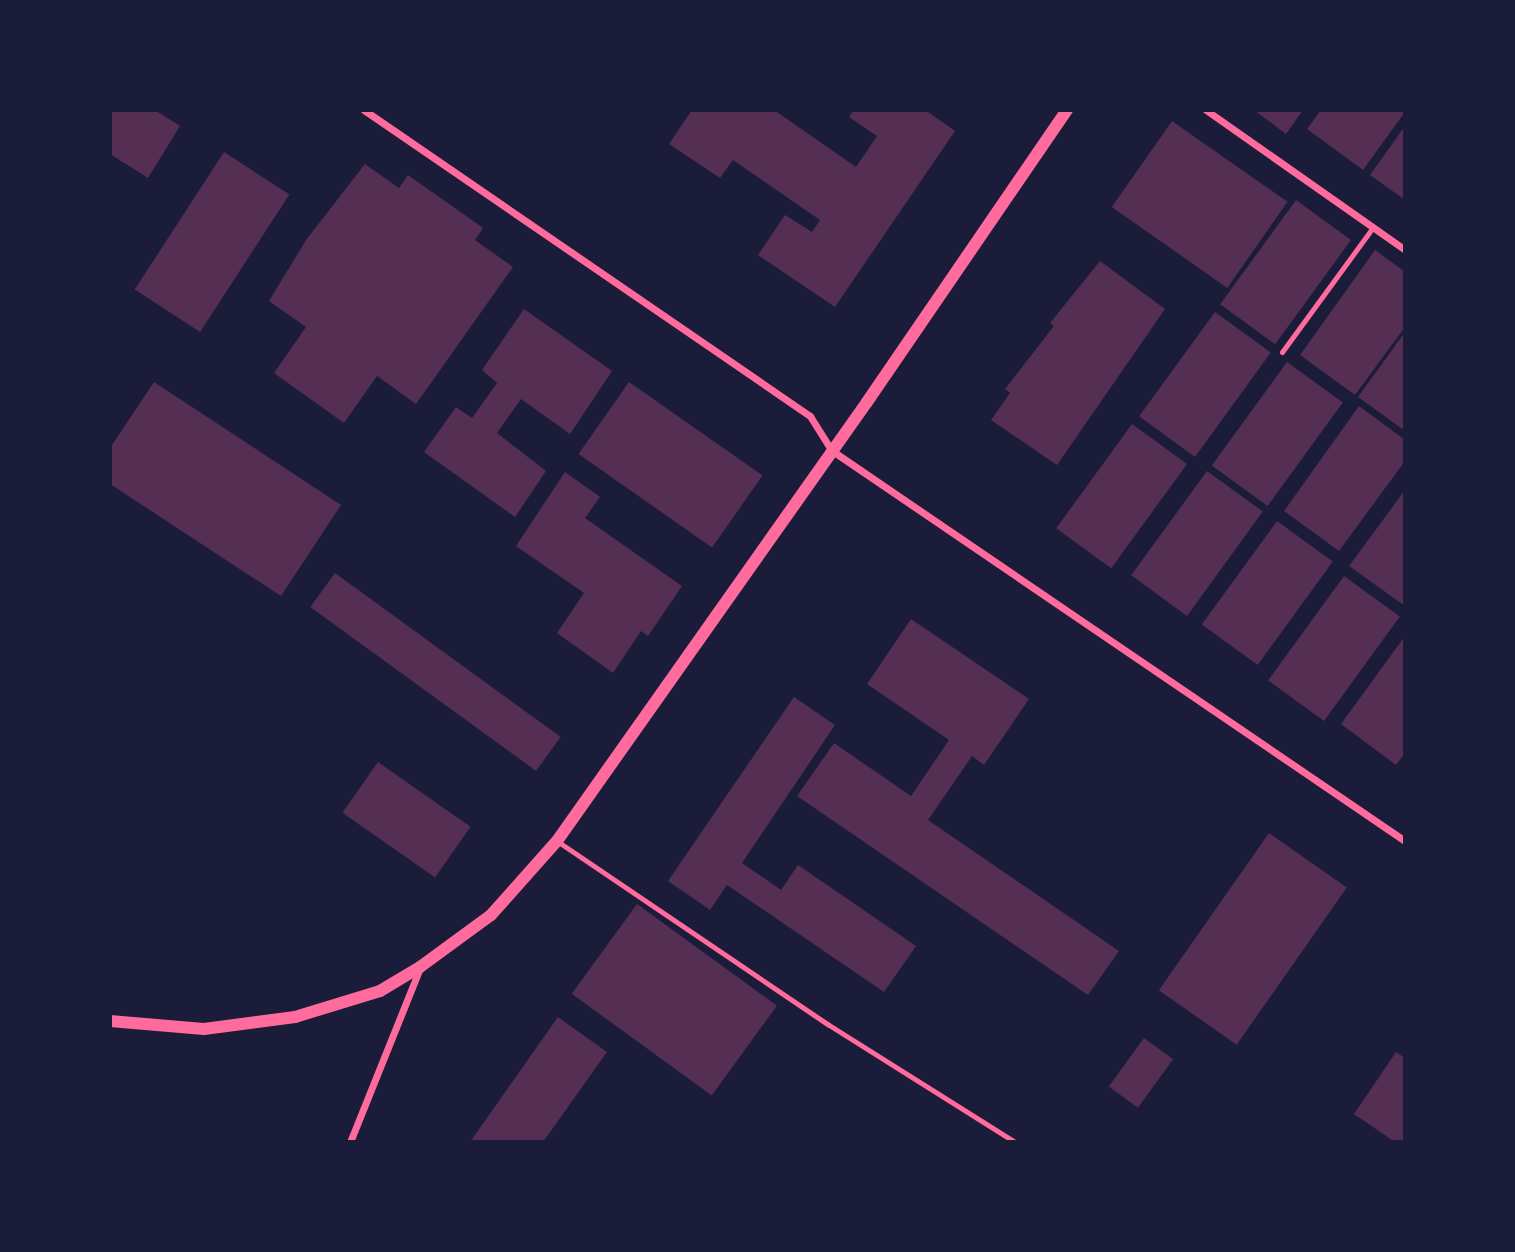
<!DOCTYPE html>
<html>
<head>
<meta charset="utf-8">
<style>
	body { margin:0 }
	#map { position:relative; width:1515px; height:1252px; overflow:hidden; background:#1b1b3a; font-family:"Work Sans",sans-serif }
	div>[style] { position:absolute }
	.building>* { inset:0; background:#542f53; transform-origin:0 0 }
	.service>* { height:5px; margin:-2.5px; padding:0 2.5px; transform-origin:2.5px; border-radius:2.5px; background:#ff6b9d }
	.minor>* { height:7px; margin:-3.5px; padding:0 3.5px; transform-origin:3.5px; border-radius:3.5px; background:#ff6b9d }
	.tertiary>* { height:12px; margin:-6px; padding:0 6px; transform-origin:6px; border-radius:6px; background:#ff6b9d }
	span { translate:-50% -50%; white-space:nowrap; text-align:center; line-height:1.15; -webkit-text-stroke:7px #1b1b3a; paint-order:stroke }
	.frame { position:absolute; inset:0; border:112px solid #1b1b3a; pointer-events:none }
</style>
</head>
<body>
<div id="map">
	<div class="building">
		<div style="clip-path:polygon(110px 110px,160px 110px,158px 112px,180px 126px,148px 178px,110px 154px)"></div>
		<div style="clip-path:polygon(692px 110px,774px 110px,856px 167px,877px 136px,849px 117px,854px 110px,925px 110px,955px 131px,835px 307px,758px 255px,785px 215px,812px 232px,820px 220px,733px 160px,720px 178px,669px 144px)"></div>
		<div style="clip-path:polygon(1254px 110px,1303px 110px,1286px 134px)"></div>
		<div style="clip-path:polygon(1321px 110px,1405px 110px,1405px 112px,1363px 170px,1307px 129px)"></div>
		<div style="left:1172px;top:121px;width:141px;height:105px;rotate:35deg"></div>
		<div style="clip-path:polygon(1405px 126px,1405px 200px,1370px 175px)"></div>
		<div style="left:224px;top:152px;width:78px;height:164px;rotate:33deg"></div>
		<div style="clip-path:polygon(365px 164px,399px 188px,408px 175px,483px 228px,475px 240px,513px 267px,416px 404px,377px 376px,344px 423px,274px 373px,306px 327px,269px 301px,306px 240px)"></div>
		<div style="left:1296px;top:200px;width:68px;height:129px;rotate:36deg"></div>
		<div style="clip-path:polygon(1375px 250px,1405px 272px,1405px 327px,1355px 395px,1300px 355px)"></div>
		<div style="clip-path:polygon(1100px 261px,1165px 309px,1057px 465px,991px 420px,1010px 393px,1005px 389px,1054px 326px,1050px 323px)"></div>
		<div style="clip-path:polygon(524px 309px,612px 371px,570px 434px,521px 399px,497px 433px,546px 471px,515px 517px,424px 452px,456px 407px,472px 418px,497px 383px,482px 370px)"></div>
		<div style="left:1215px;top:312px;width:69px;height:129px;rotate:36deg"></div>
		<div style="clip-path:polygon(1405px 332px,1405px 431px,1358px 397px)"></div>
		<div style="left:1287px;top:362px;width:69px;height:128px;rotate:36deg"></div>
		<div style="clip-path:polygon(154px 382px,341px 505px,281px 596px,110px 484px,110px 448px)"></div>
		<div style="left:629px;top:382px;width:163px;height:88px;rotate:35deg"></div>
		<div style="clip-path:polygon(1359px 406px,1405px 440px,1405px 461px,1339px 551px,1284px 511px)"></div>
		<div style="left:1132px;top:424px;width:68px;height:129px;rotate:36deg"></div>
		<div style="left:1207px;top:471px;width:69px;height:129px;rotate:36deg"></div>
		<div style="clip-path:polygon(565px 472px,600px 497px,585px 518px,682px 586px,648px 636px,641px 631px,613px 673px,557px 633px,584px 593px,516px 546px)"></div>
		<div style="clip-path:polygon(1405px 490px,1405px 606px,1349px 566px)"></div>
		<div style="left:1277px;top:521px;width:69px;height:128px;rotate:36deg"></div>
		<div style="left:335px;top:573px;width:279px;height:42px;rotate:36deg"></div>
		<div style="left:1344px;top:576px;width:69px;height:129px;rotate:36deg"></div>
		<div style="clip-path:polygon(911px 619px,1029px 699px,984px 765px,972px 756px,928px 820px,1119px 951px,1088px 995px,797px 796px,834px 743px,911px 796px,949px 740px,867px 684px)"></div>
		<div style="clip-path:polygon(1405px 636px,1405px 753px,1396px 765px,1341px 724px)"></div>
		<div style="clip-path:polygon(794px 697px,835px 725px,742px 863px,781px 890px,798px 865px,916px 946px,884px 992px,727px 885px,710px 910px,668px 881px)"></div>
		<div style="left:378px;top:762px;width:113px;height:62px;rotate:35deg"></div>
		<div style="left:1269px;top:833px;width:95px;height:192px;rotate:35deg"></div>
		<div style="left:637px;top:904px;width:173px;height:111px;rotate:36deg"></div>
		<div style="clip-path:polygon(558px 1017px,607px 1052px,543px 1142px,470px 1142px)"></div>
		<div style="left:1144px;top:1038px;width:36px;height:60px;rotate:36deg"></div>
		<div style="clip-path:polygon(1396px 1052px,1405px 1058px,1405px 1142px,1395px 1142px,1354px 1114px)"></div>
	</div>
	<div class="service">
		<div style="left:1282px;top:352px;width:155px;rotate:-53.9deg"></div>
		<div style="left:557px;top:841px;width:328px;rotate:34.1deg"></div>
		<div style="left:829px;top:1025px;width:220px;rotate:32.2deg"></div>
	</div>
	<div class="minor">
		<div style="left:364px;top:110px;width:541px;rotate:34.45deg"></div>
		<div style="left:810px;top:416px;width:40px;rotate:58deg"></div>
		<div style="left:831px;top:450px;width:695px;rotate:34.26deg"></div>
		<div style="left:1206px;top:110px;width:243px;rotate:35.1deg"></div>
		<div style="left:350px;top:1142px;width:188px;rotate:-68.1deg"></div>
	</div>
	<div class="tertiary">
		<div style="left:110px;top:1021px;width:94px;rotate:4.9deg"></div>
		<div style="left:204px;top:1029px;width:92px;rotate:-7.5deg"></div>
		<div style="left:295px;top:1017px;width:89px;rotate:-17deg"></div>
		<div style="left:380px;top:991px;width:47px;rotate:-31deg"></div>
		<div style="left:420px;top:967px;width:88px;rotate:-36.2deg"></div>
		<div style="left:491px;top:915px;width:99px;rotate:-48.3deg"></div>
		<div style="left:557px;top:841px;width:537px;rotate:-54.77deg"></div>
		<div style="left:867px;top:402px;width:354px;rotate:-55.6deg"></div>
	</div>
	<div class="frame"></div>
</div>
</body>
</html>
